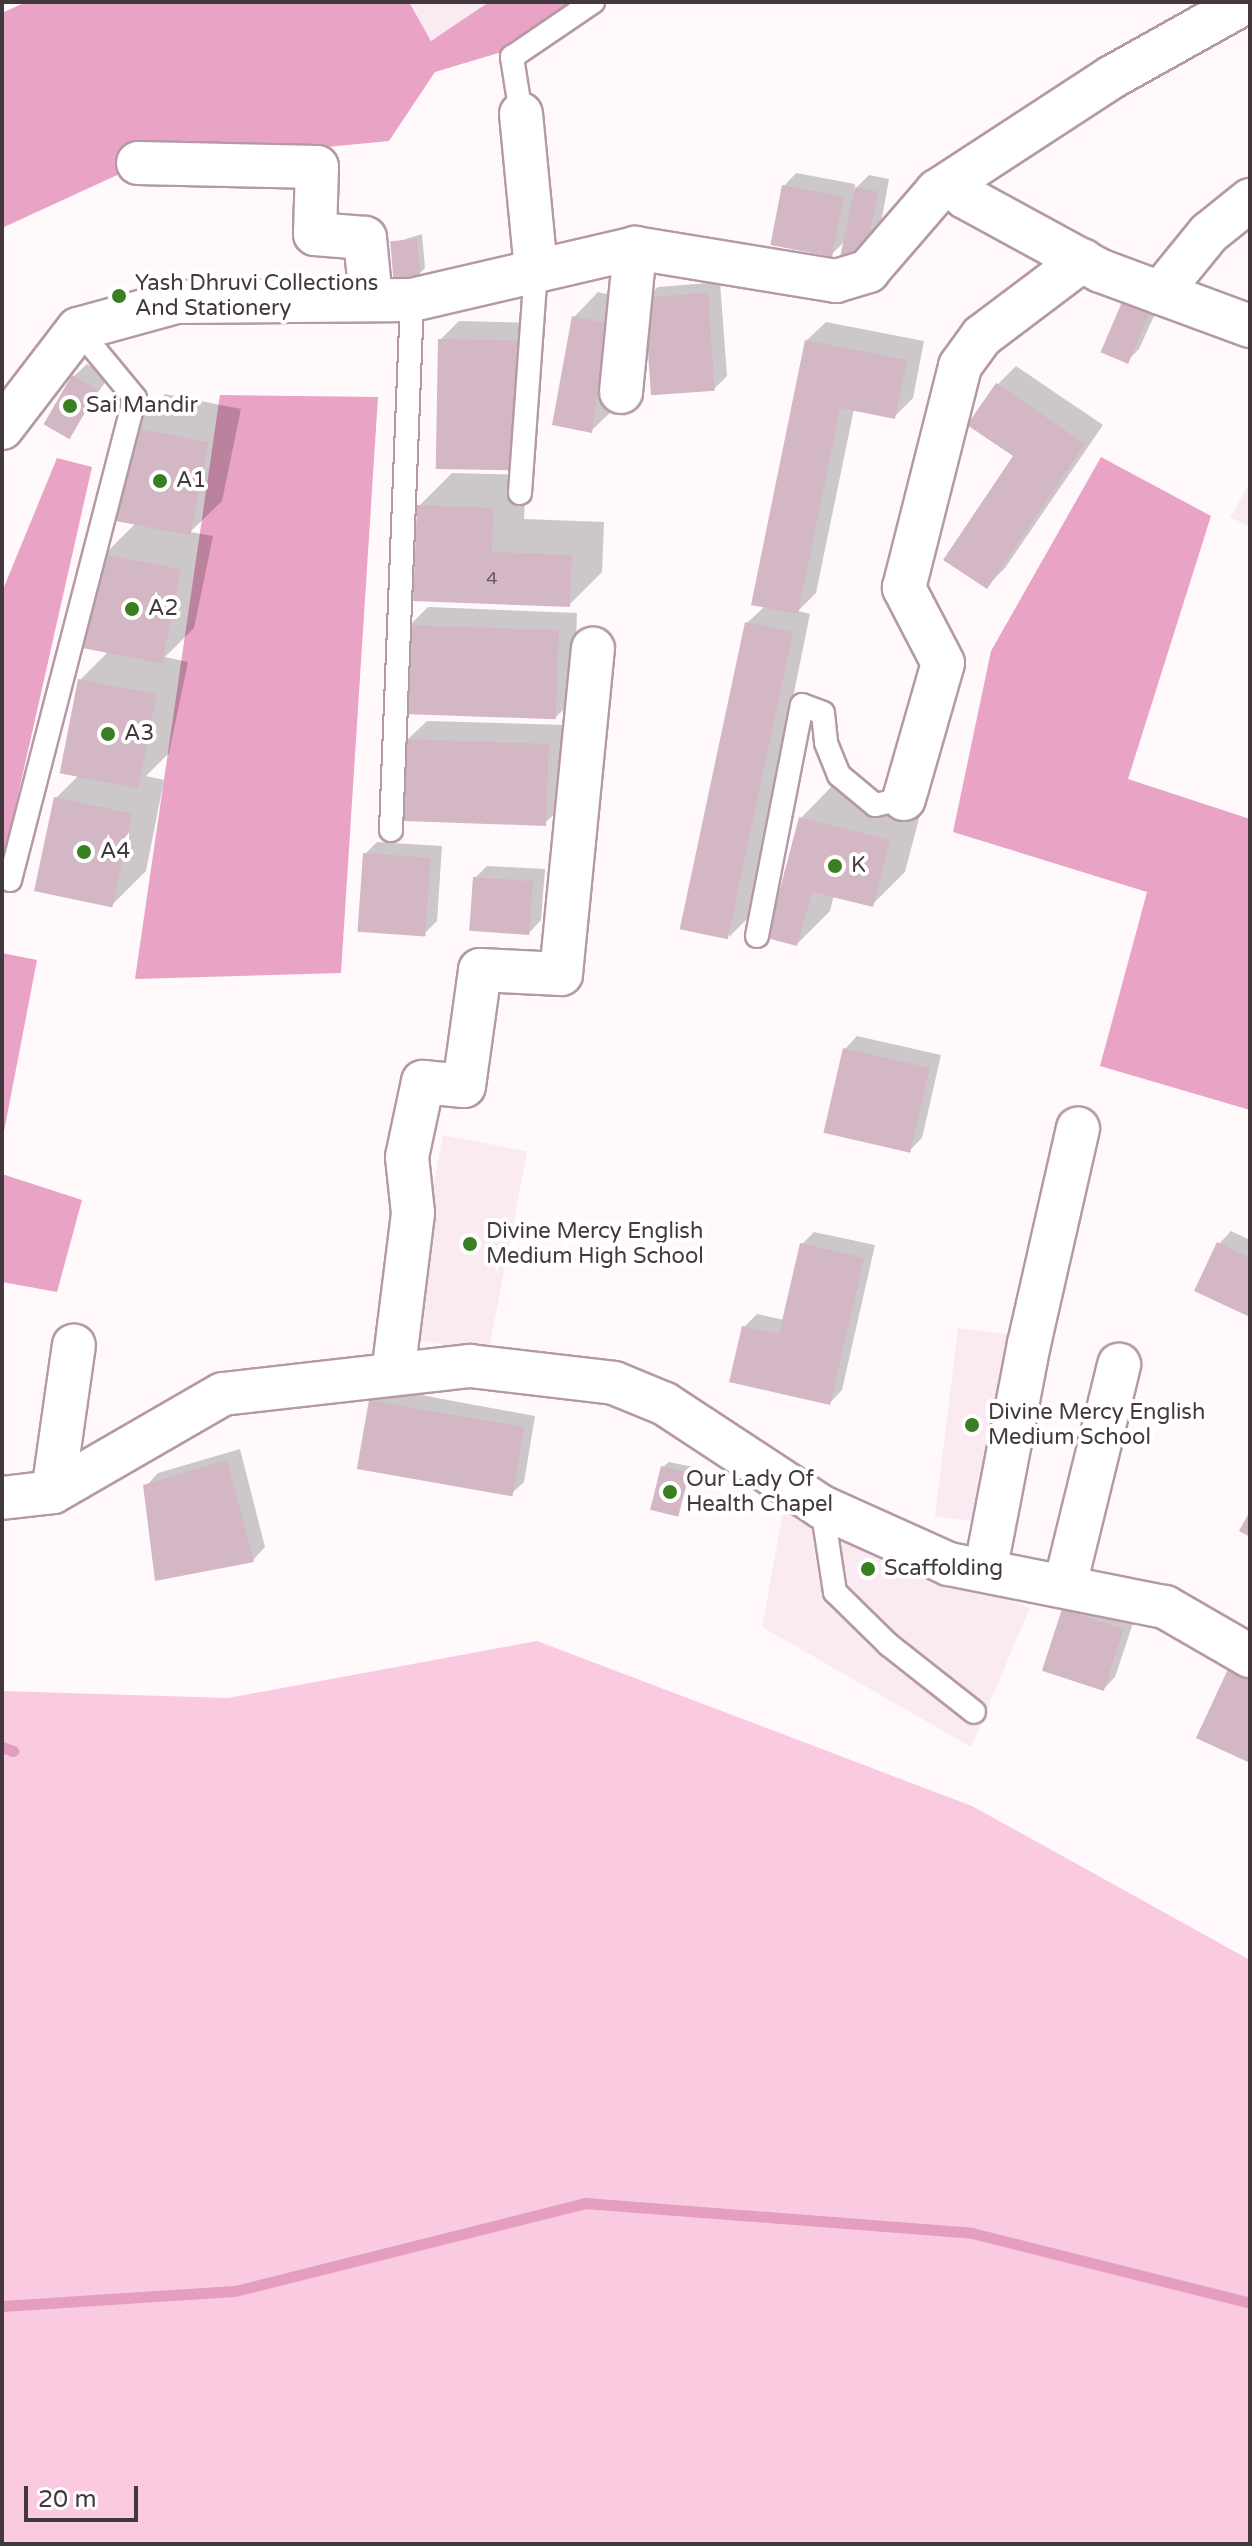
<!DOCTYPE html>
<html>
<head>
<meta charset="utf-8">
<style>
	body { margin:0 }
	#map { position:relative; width:1252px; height:2546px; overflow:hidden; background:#fff9fc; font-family:"Varela Round",sans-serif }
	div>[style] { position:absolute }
	.built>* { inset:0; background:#faebf2; transform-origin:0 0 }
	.green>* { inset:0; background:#facae0 }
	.forest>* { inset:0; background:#e9a3c5 }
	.shadow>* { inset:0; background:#0003 }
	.stream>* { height:11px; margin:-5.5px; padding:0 5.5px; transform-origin:5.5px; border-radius:5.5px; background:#e39ec0 }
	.building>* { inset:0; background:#d4b7c4; transform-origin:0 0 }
	.roads { filter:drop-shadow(2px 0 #b599a6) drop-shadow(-2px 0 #b599a6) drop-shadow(0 2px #b599a6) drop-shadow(0 -2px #b599a6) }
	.lane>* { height:22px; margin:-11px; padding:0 11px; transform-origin:11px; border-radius:11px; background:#fff }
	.street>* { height:42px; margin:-21px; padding:0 21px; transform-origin:21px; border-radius:21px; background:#fff }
	.dots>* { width:22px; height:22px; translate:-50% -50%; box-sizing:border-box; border:4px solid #fff; border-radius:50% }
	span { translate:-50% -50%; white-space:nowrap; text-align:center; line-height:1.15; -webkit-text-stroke:8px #fff; paint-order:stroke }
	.number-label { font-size:18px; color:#67585f }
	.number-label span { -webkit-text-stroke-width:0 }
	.poi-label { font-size:22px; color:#43383d }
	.left { translate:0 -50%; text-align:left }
	.frame { position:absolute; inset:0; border:4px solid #43383d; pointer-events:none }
	.scale { position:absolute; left:24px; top:2486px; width:114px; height:36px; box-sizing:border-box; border:4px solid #43383d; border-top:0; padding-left:10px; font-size:24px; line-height:28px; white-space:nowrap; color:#43383d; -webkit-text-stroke:6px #fff; paint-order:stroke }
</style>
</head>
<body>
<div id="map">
	<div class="built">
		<div style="clip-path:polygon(409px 2px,489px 2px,431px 41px)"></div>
		<div style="clip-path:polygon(1250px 483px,1250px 527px,1230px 517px)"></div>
		<div style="left:443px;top:1135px;width:86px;height:206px;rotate:11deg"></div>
		<div style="left:958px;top:1328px;width:65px;height:190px;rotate:7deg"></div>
		<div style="clip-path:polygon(783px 1512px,1030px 1608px,971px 1747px,762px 1627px)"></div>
	</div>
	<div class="green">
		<div style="clip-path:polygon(537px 1641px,972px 1806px,1250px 1960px,1250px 2544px,2px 2544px,2px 1691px,228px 1698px)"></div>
	</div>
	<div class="forest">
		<div style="clip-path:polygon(26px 2px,409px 2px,431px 41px,489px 2px,577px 2px,512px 49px,435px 72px,389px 141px,139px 165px,2px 228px,2px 13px)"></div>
		<div style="clip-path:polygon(220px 395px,378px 397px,341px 973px,135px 979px)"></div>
		<div style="clip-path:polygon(1101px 457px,1211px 516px,1128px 779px,1250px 819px,1250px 1110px,1100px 1066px,1147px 892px,953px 832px,991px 651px)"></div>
		<div style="clip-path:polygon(57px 458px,92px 467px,2px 866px,2px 592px)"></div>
		<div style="clip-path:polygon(2px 953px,37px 960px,2px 1142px)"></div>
		<div style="clip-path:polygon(2px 1174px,82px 1200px,57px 1292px,2px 1282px)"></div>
	</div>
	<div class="shadow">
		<div style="clip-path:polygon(796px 173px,855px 184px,854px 190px,869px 175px,889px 179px,876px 251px,846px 240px,832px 254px,784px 186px)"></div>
		<div style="clip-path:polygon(422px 234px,425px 268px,419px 274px,393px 243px)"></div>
		<div style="clip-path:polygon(720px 282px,727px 376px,714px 389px,646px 299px,658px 287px)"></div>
		<div style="clip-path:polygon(598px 292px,629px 299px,616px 407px,591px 431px,574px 317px)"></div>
		<div style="clip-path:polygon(1163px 296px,1139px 349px,1127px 361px,1102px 351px)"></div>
		<div style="clip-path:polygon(459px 321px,535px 323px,511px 470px,440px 340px)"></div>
		<div style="clip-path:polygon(826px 322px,924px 341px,913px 398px,894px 417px,854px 409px,816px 593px,798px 611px,810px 614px,748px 918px,729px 937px,747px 623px,765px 606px,807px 340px)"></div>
		<div style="clip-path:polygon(87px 364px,109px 377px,68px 434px,74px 376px)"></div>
		<div style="clip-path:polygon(1016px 366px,1103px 425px,1005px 568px,986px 587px,1016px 456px,997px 385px)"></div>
		<div style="clip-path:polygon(165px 394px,241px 409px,222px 501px,190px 532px,213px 536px,194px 628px,165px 657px,188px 662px,169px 753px,146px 776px,164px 780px,146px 871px,113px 904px,56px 798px,79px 775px,80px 680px,109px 651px,104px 555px,136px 523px,132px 427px)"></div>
		<div style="clip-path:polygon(452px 473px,526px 475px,524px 519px,604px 522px,602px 572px,569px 605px,419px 506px)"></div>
		<div style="clip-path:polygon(428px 607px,577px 613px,574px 699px,555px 718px,409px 626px)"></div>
		<div style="clip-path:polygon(427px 721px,567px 725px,564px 805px,545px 823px,408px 739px)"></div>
		<div style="clip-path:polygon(834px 784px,922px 807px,905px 872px,872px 905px,834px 895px,830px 911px,797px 944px,801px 818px)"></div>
		<div style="clip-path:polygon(377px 842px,442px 846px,437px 921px,424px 934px,365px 854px)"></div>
		<div style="clip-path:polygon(487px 866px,545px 869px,541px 920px,529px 933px,475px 878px)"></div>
		<div style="clip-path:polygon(857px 1036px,941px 1055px,922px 1138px,909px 1151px,845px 1049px)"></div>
		<div style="clip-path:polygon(1231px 1231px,1250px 1240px,1250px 1315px,1219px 1244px)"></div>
		<div style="clip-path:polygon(814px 1232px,875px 1245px,842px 1390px,830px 1403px,744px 1327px,757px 1314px,784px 1320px,802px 1244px)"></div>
		<div style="clip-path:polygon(383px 1388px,535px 1416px,524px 1482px,511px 1494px,370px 1401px)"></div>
		<div style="clip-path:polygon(240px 1449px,265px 1547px,253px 1560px,146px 1486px,158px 1473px)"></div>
		<div style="clip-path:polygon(669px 1462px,693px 1467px,677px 1514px,663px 1467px)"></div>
		<div style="clip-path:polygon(1076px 1597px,1135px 1617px,1115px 1677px,1103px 1690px,1063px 1610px)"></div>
	</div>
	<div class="stream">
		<div style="left:2px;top:1747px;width:12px;rotate:20deg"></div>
		<div style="left:2px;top:2306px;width:233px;rotate:-3.7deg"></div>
		<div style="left:235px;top:2291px;width:361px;rotate:-14.1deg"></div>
		<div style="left:585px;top:2203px;width:388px;rotate:4.4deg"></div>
		<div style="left:972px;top:2233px;width:287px;rotate:14.1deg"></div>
	</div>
	<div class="building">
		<div style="left:782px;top:185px;width:63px;height:61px;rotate:11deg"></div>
		<div style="left:855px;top:187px;width:24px;height:76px;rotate:12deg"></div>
		<div style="left:417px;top:239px;width:37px;height:27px;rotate:85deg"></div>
		<div style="left:708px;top:293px;width:98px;height:64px;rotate:86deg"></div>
		<div style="left:1124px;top:297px;width:30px;height:60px;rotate:23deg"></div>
		<div style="clip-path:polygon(572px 316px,606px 323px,592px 433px,552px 425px)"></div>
		<div style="left:438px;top:339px;width:79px;height:130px;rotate:1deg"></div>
		<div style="clip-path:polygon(805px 340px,907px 360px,895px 419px,840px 408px,798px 614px,751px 605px)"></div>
		<div style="left:72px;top:375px;width:30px;height:57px;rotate:30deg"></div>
		<div style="clip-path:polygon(996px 383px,1085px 444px,987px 589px,943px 560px,1013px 456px,967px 425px)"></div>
		<div style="left:130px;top:427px;width:80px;height:95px;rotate:11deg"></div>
		<div style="clip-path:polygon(417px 505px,493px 508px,492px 552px,572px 555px,570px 607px,413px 601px)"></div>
		<div style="left:102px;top:554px;width:80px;height:96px;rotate:11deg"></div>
		<div style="left:745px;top:622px;width:49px;height:314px;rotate:12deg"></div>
		<div style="left:407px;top:625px;width:152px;height:89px;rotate:2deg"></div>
		<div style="left:78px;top:679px;width:80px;height:96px;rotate:11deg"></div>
		<div style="left:406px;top:739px;width:143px;height:82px;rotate:2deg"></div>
		<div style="left:54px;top:797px;width:80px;height:96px;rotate:12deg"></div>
		<div style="clip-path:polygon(799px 817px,890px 840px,873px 907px,812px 892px,797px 946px,767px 938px)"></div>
		<div style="left:363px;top:853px;width:68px;height:79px;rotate:4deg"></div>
		<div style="left:473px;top:877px;width:60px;height:54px;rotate:4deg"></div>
		<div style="left:843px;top:1048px;width:89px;height:87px;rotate:13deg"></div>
		<div style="clip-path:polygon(1217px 1242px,1250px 1258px,1250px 1317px,1194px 1291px)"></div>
		<div style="clip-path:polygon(800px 1243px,864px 1258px,830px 1405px,729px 1382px,742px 1326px,779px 1334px)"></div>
		<div style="left:369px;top:1400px;width:158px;height:70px;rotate:10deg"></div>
		<div style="clip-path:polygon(227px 1460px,254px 1562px,155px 1581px,143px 1485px)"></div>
		<div style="left:661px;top:1466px;width:29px;height:45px;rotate:14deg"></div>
		<div style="clip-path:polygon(1250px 1511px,1250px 1537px,1239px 1531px)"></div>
		<div style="left:1062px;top:1609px;width:65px;height:65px;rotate:18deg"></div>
		<div style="clip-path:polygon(1229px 1667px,1250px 1677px,1250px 1763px,1196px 1738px)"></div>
	</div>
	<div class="roads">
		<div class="lane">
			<div style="left:521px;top:114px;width:58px;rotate:-99deg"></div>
			<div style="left:512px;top:57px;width:98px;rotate:-34.2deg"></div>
			<div style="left:520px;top:493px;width:223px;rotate:-85.9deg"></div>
			<div style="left:391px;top:830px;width:530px;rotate:-87.73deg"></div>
			<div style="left:10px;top:880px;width:498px;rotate:-75.5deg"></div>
			<div style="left:135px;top:398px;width:89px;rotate:-129.6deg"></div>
			<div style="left:757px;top:936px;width:235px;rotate:-79deg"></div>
			<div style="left:802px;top:705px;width:22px;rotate:21deg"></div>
			<div style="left:823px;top:713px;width:30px;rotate:84deg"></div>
			<div style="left:826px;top:743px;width:35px;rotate:68deg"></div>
			<div style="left:839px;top:775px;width:47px;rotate:39.8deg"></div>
			<div style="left:875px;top:805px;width:30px;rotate:-12deg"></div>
			<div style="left:822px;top:1507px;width:86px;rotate:81.3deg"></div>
			<div style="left:835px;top:1592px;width:76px;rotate:44.5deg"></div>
			<div style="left:889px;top:1645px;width:108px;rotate:38.2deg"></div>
		</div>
		<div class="street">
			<div style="left:521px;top:114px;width:158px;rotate:84.5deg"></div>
			<div style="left:138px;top:163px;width:179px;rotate:1.3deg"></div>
			<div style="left:317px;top:167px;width:67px;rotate:91.7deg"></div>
			<div style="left:315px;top:234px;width:50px;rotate:4.6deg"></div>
			<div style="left:365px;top:238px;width:62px;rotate:84.5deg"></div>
			<div style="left:951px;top:183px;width:20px;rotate:45deg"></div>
			<div style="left:965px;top:197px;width:155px;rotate:28.6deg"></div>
			<div style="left:1101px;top:271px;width:159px;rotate:20.3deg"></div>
			<div style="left:1160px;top:293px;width:77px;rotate:-50.8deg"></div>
			<div style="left:1209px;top:233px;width:53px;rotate:-38.8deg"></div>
			<div style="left:621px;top:392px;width:145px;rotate:-84.4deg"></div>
			<div style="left:2px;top:428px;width:125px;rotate:-52.5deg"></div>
			<div style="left:78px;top:329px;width:102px;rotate:-15.4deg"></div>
			<div style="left:176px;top:302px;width:236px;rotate:-0.5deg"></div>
			<div style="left:412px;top:300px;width:229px;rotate:-13.1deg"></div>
			<div style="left:635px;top:248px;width:204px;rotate:9.3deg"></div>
			<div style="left:836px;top:281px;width:34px;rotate:-17deg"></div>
			<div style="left:868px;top:271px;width:106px;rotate:-49.2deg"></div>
			<div style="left:937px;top:191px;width:209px;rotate:-33.1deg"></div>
			<div style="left:1112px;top:77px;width:154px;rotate:-29.2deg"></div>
			<div style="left:904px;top:799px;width:141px;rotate:-74deg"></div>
			<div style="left:943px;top:663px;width:85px;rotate:-117.5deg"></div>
			<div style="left:904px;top:588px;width:229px;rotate:-75.8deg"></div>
			<div style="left:960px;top:366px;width:37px;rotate:-54deg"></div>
			<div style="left:982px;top:336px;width:126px;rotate:-37deg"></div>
			<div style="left:393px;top:1374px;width:162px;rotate:-82.9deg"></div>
			<div style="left:413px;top:1213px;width:56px;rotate:-96.1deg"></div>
			<div style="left:407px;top:1157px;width:77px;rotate:-78deg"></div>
			<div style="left:423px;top:1082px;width:41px;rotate:5.6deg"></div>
			<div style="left:464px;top:1086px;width:117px;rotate:-82.1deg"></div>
			<div style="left:480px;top:970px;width:81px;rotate:2.8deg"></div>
			<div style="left:561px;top:974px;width:327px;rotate:-84.4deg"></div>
			<div style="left:53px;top:1492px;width:148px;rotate:-81.9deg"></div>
			<div style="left:2px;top:1498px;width:51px;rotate:-6.7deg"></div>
			<div style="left:53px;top:1492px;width:196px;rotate:-30deg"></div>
			<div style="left:223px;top:1394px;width:249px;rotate:-6.5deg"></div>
			<div style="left:470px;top:1366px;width:145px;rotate:6.7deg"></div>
			<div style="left:614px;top:1383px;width:55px;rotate:22.4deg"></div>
			<div style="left:665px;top:1404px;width:188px;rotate:33.3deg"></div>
			<div style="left:822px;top:1507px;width:139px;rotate:24.2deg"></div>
			<div style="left:949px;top:1564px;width:220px;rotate:11.3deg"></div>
			<div style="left:1165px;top:1607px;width:98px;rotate:30deg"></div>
			<div style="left:986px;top:1567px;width:227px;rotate:-79.1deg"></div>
			<div style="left:1029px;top:1344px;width:221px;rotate:-77.2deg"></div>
			<div style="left:1065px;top:1585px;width:227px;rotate:-76.2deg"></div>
		</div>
	</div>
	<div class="dots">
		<div style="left:119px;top:296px;background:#3a7f22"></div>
		<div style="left:70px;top:406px;background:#3a7f22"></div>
		<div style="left:160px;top:481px;background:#3a7f22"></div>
		<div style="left:132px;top:609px;background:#3a7f22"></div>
		<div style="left:108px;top:734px;background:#3a7f22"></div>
		<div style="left:84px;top:852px;background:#3a7f22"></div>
		<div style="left:835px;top:866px;background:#3a7f22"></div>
		<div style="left:470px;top:1244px;background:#3a7f22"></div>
		<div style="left:972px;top:1425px;background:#3a7f22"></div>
		<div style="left:670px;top:1492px;background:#3a7f22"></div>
		<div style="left:868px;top:1569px;background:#3a7f22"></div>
	</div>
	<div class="number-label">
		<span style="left:492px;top:578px">4</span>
	</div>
	<div class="poi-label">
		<span class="left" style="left:135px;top:296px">Yash Dhruvi Collections<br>And Stationery</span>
		<span class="left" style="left:86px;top:406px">Sai Mandir</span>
		<span class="left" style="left:176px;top:481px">A1</span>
		<span class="left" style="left:148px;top:609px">A2</span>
		<span class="left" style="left:124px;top:734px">A3</span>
		<span class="left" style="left:100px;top:852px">A4</span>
		<span class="left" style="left:851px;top:866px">K</span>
		<span class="left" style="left:486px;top:1244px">Divine Mercy English<br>Medium High School</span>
		<span class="left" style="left:988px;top:1425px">Divine Mercy English<br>Medium School</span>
		<span class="left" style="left:686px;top:1492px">Our Lady Of<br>Health Chapel</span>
		<span class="left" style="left:884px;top:1569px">Scaffolding</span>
	</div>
	<div class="frame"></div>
	<div class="scale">20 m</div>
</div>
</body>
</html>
